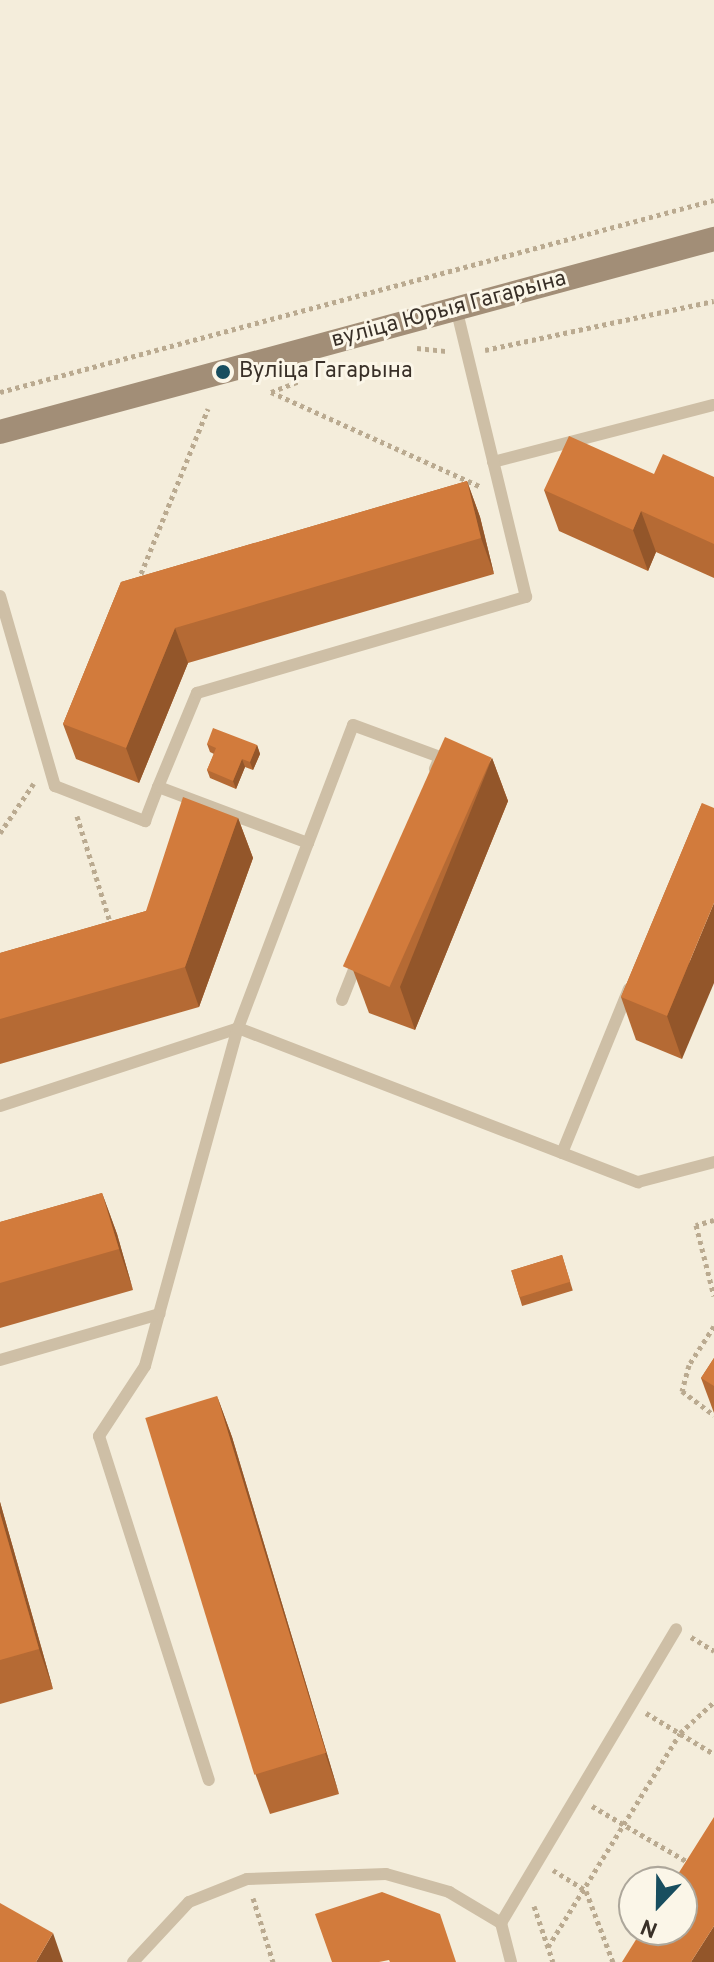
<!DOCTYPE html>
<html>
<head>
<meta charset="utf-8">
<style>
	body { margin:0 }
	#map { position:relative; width:714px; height:1962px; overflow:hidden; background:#f4eddb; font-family:Overpass,sans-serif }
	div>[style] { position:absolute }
	.path>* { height:5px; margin-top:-2.5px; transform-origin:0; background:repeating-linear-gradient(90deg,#baaa90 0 4px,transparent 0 8px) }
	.lane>* { height:12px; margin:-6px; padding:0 6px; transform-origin:6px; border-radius:6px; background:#cebfa6 }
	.secondary>* { height:24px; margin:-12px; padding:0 12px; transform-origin:12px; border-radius:12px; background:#a28e77 }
	.wall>* { inset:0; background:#b56a34; transform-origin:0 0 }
	.shaded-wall>* { inset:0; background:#93562a }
	.building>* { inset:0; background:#d27b3c; transform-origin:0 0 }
	.dots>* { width:22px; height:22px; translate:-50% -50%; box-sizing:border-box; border:4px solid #fbf6e8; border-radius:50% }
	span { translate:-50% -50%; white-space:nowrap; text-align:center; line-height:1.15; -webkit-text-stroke:6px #fbf6e8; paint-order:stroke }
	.street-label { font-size:22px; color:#393028 }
	.poi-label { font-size:22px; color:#393028 }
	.left { translate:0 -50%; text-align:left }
	.north { position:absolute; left:618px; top:1866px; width:80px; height:80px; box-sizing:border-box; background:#fbf6e8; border:2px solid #ada79b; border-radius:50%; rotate:202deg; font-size:22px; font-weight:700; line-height:32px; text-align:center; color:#393028 }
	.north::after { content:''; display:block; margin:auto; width:28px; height:36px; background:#184e5f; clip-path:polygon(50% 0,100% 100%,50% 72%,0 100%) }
</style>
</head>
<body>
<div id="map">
	<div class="path">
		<div style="left:417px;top:348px;width:30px;rotate:6deg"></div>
		<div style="left:485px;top:350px;width:234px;rotate:-12.1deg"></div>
		<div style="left:0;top:392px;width:739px;rotate:-15.05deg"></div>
		<div style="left:271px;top:392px;width:230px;rotate:24.3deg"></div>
		<div style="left:271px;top:392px;width:30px;rotate:-21deg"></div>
		<div style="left:138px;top:581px;width:186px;rotate:-67.9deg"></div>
		<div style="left:77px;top:816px;width:114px;rotate:72.7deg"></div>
		<div style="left:0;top:833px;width:60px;rotate:-55.8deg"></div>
		<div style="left:714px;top:1220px;width:19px;rotate:164deg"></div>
		<div style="left:696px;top:1225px;width:73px;rotate:75.8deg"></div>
		<div style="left:714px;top:1326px;width:46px;rotate:122.7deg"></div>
		<div style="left:689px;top:1365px;width:27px;rotate:105deg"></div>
		<div style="left:682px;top:1391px;width:40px;rotate:37deg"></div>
		<div style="left:691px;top:1637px;width:27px;rotate:31deg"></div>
		<div style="left:646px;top:1713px;width:79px;rotate:31.1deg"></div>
		<div style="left:592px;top:1806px;width:111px;rotate:30.3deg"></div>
		<div style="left:553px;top:1870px;width:39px;rotate:32deg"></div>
		<div style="left:586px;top:1891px;width:76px;rotate:69.2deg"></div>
		<div style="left:253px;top:1898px;width:67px;rotate:72.6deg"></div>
		<div style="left:534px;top:1906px;width:59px;rotate:71.3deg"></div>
		<div style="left:548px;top:1947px;width:251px;rotate:-58.3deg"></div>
		<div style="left:680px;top:1733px;width:46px;rotate:-42.4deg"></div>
	</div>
	<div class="lane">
		<div style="left:493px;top:462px;width:228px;rotate:-14.5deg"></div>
		<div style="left:0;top:596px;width:198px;rotate:73.9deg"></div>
		<div style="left:55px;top:786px;width:97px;rotate:21.3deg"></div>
		<div style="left:145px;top:821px;width:36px;rotate:-69deg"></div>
		<div style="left:308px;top:843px;width:126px;rotate:-69.1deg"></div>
		<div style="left:353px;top:725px;width:93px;rotate:20.2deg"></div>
		<div style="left:440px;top:757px;width:13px;rotate:113deg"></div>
		<div style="left:342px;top:1000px;width:46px;rotate:-68.4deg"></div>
		<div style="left:0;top:1106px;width:250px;rotate:-18.1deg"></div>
		<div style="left:238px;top:1028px;width:429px;rotate:21.1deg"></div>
		<div style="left:638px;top:1182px;width:79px;rotate:-14.7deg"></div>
		<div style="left:562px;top:1153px;width:177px;rotate:-67.8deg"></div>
		<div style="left:159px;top:1314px;width:54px;rotate:105.1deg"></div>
		<div style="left:145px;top:1366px;width:84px;rotate:123.3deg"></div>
		<div style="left:99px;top:1436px;width:361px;rotate:72.3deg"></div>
		<div style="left:0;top:1360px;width:166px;rotate:-16.1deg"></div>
		<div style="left:159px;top:1314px;width:297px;rotate:-74.6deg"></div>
		<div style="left:238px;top:1028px;width:198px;rotate:-69.3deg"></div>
		<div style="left:308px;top:843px;width:160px;rotate:-159.5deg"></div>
		<div style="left:158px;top:787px;width:102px;rotate:-67.5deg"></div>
		<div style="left:197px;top:693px;width:343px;rotate:-16.3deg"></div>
		<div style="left:526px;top:597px;width:298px;rotate:-103.6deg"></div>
		<div style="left:501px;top:1923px;width:342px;rotate:-59.2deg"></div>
		<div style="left:133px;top:1962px;width:82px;rotate:-47deg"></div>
		<div style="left:189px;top:1902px;width:62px;rotate:-21.6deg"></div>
		<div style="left:247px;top:1879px;width:139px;rotate:-2.1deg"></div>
		<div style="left:386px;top:1874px;width:66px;rotate:15.9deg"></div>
		<div style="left:449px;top:1892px;width:61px;rotate:30.8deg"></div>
		<div style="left:501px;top:1923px;width:40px;rotate:75.6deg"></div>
	</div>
	<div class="secondary">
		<div style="left:0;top:432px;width:740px;rotate:-15.13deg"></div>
	</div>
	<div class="wall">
		<div style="clip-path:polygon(654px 474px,714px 477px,714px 578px,656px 552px,648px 571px,559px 531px,544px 490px)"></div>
		<div style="clip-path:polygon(467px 481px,480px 517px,494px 574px,188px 663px,139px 783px,76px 759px,63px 724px,121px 582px)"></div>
		<div style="clip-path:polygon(207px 744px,257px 745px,260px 754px,253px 770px,245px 767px,236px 789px,210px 778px,207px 770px,214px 754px,210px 752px)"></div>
		<div style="clip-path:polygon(492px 758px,508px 801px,415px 1030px,369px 1013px,353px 970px)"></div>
		<div style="clip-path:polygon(702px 803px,682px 1059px,636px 1040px,621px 997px)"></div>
		<div style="clip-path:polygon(238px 818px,253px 858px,199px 1007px,0 1064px,0 953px,146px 911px)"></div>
		<div style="clip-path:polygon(102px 1193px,117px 1234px,133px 1290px,0 1328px,0 1222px)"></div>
		<div style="left:562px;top:1255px;width:37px;height:53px;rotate:73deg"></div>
		<div style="clip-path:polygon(714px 1358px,714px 1413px,701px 1378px)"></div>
		<div style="clip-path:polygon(217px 1396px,232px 1437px,339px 1794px,270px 1814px,255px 1773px)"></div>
		<div style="clip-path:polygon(0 1502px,53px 1689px,0 1704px)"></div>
	</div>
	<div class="shaded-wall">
		<div style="clip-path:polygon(467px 481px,480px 517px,494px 574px,481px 538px)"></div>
		<div style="clip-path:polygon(641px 511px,656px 552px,648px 571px,633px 530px)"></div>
		<div style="clip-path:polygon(175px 628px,188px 663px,139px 783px,126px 748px)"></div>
		<div style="clip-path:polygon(257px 745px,260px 754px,253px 770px,250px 762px)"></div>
		<div style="clip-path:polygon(492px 758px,508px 801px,415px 1030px,400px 987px)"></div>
		<div style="clip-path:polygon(242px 759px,245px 767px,236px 789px,233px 781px)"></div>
		<div style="clip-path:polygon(238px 818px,253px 858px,199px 1007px,185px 967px)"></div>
		<div style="clip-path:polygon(714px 903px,714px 983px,682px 1059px,667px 1016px)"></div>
		<div style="clip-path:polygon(102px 1193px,117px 1234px,133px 1290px,119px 1249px)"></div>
		<div style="clip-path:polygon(217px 1396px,232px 1437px,339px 1794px,325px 1753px)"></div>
		<div style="clip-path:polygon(0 1502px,53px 1689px,39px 1649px,0 1513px)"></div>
		<div style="clip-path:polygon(714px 1926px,714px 1962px,691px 1962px)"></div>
		<div style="clip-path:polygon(53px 1933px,63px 1962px,36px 1962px)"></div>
	</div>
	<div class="building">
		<div style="clip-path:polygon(569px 436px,654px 474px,663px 454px,714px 477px,714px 544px,641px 511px,633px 530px,544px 490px)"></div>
		<div style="clip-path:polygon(467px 481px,481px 538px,175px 628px,126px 748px,63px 724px,121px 582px)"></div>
		<div style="clip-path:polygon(213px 728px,257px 745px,250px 762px,242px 759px,233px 781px,207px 770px,216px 748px,207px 744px)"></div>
		<div style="left:445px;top:737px;width:51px;height:251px;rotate:24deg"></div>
		<div style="clip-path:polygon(183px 797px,238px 818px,185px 967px,0 1019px,0 953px,146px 911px)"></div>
		<div style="clip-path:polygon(702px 803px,714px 808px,714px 903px,667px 1016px,621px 997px)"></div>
		<div style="clip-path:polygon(102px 1193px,119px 1249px,0 1283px,0 1222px)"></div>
		<div style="left:562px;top:1255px;width:28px;height:53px;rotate:73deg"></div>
		<div style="clip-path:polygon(714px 1358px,714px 1386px,701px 1378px)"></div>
		<div style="left:217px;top:1396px;width:373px;height:75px;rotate:73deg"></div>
		<div style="clip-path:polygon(0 1513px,39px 1649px,0 1660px)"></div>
		<div style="clip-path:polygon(714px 1817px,714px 1926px,691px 1962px,622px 1962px,642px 1930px,682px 1930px,682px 1882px,673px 1882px)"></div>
		<div style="clip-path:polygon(382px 1892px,440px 1914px,456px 1962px,390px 1962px,389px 1960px,379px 1962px,332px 1962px,315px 1914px)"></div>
		<div style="clip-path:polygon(0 1903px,53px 1933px,36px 1962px,0 1962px)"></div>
	</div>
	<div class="dots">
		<div style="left:223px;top:372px;background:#184e5f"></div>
	</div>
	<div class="street-label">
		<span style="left:449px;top:310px;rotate:-15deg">вуліца Юрыя Гагарына</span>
	</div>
	<div class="poi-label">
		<span class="left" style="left:239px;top:372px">Вуліца Гагарына</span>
	</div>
	<div class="north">N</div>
</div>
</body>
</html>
